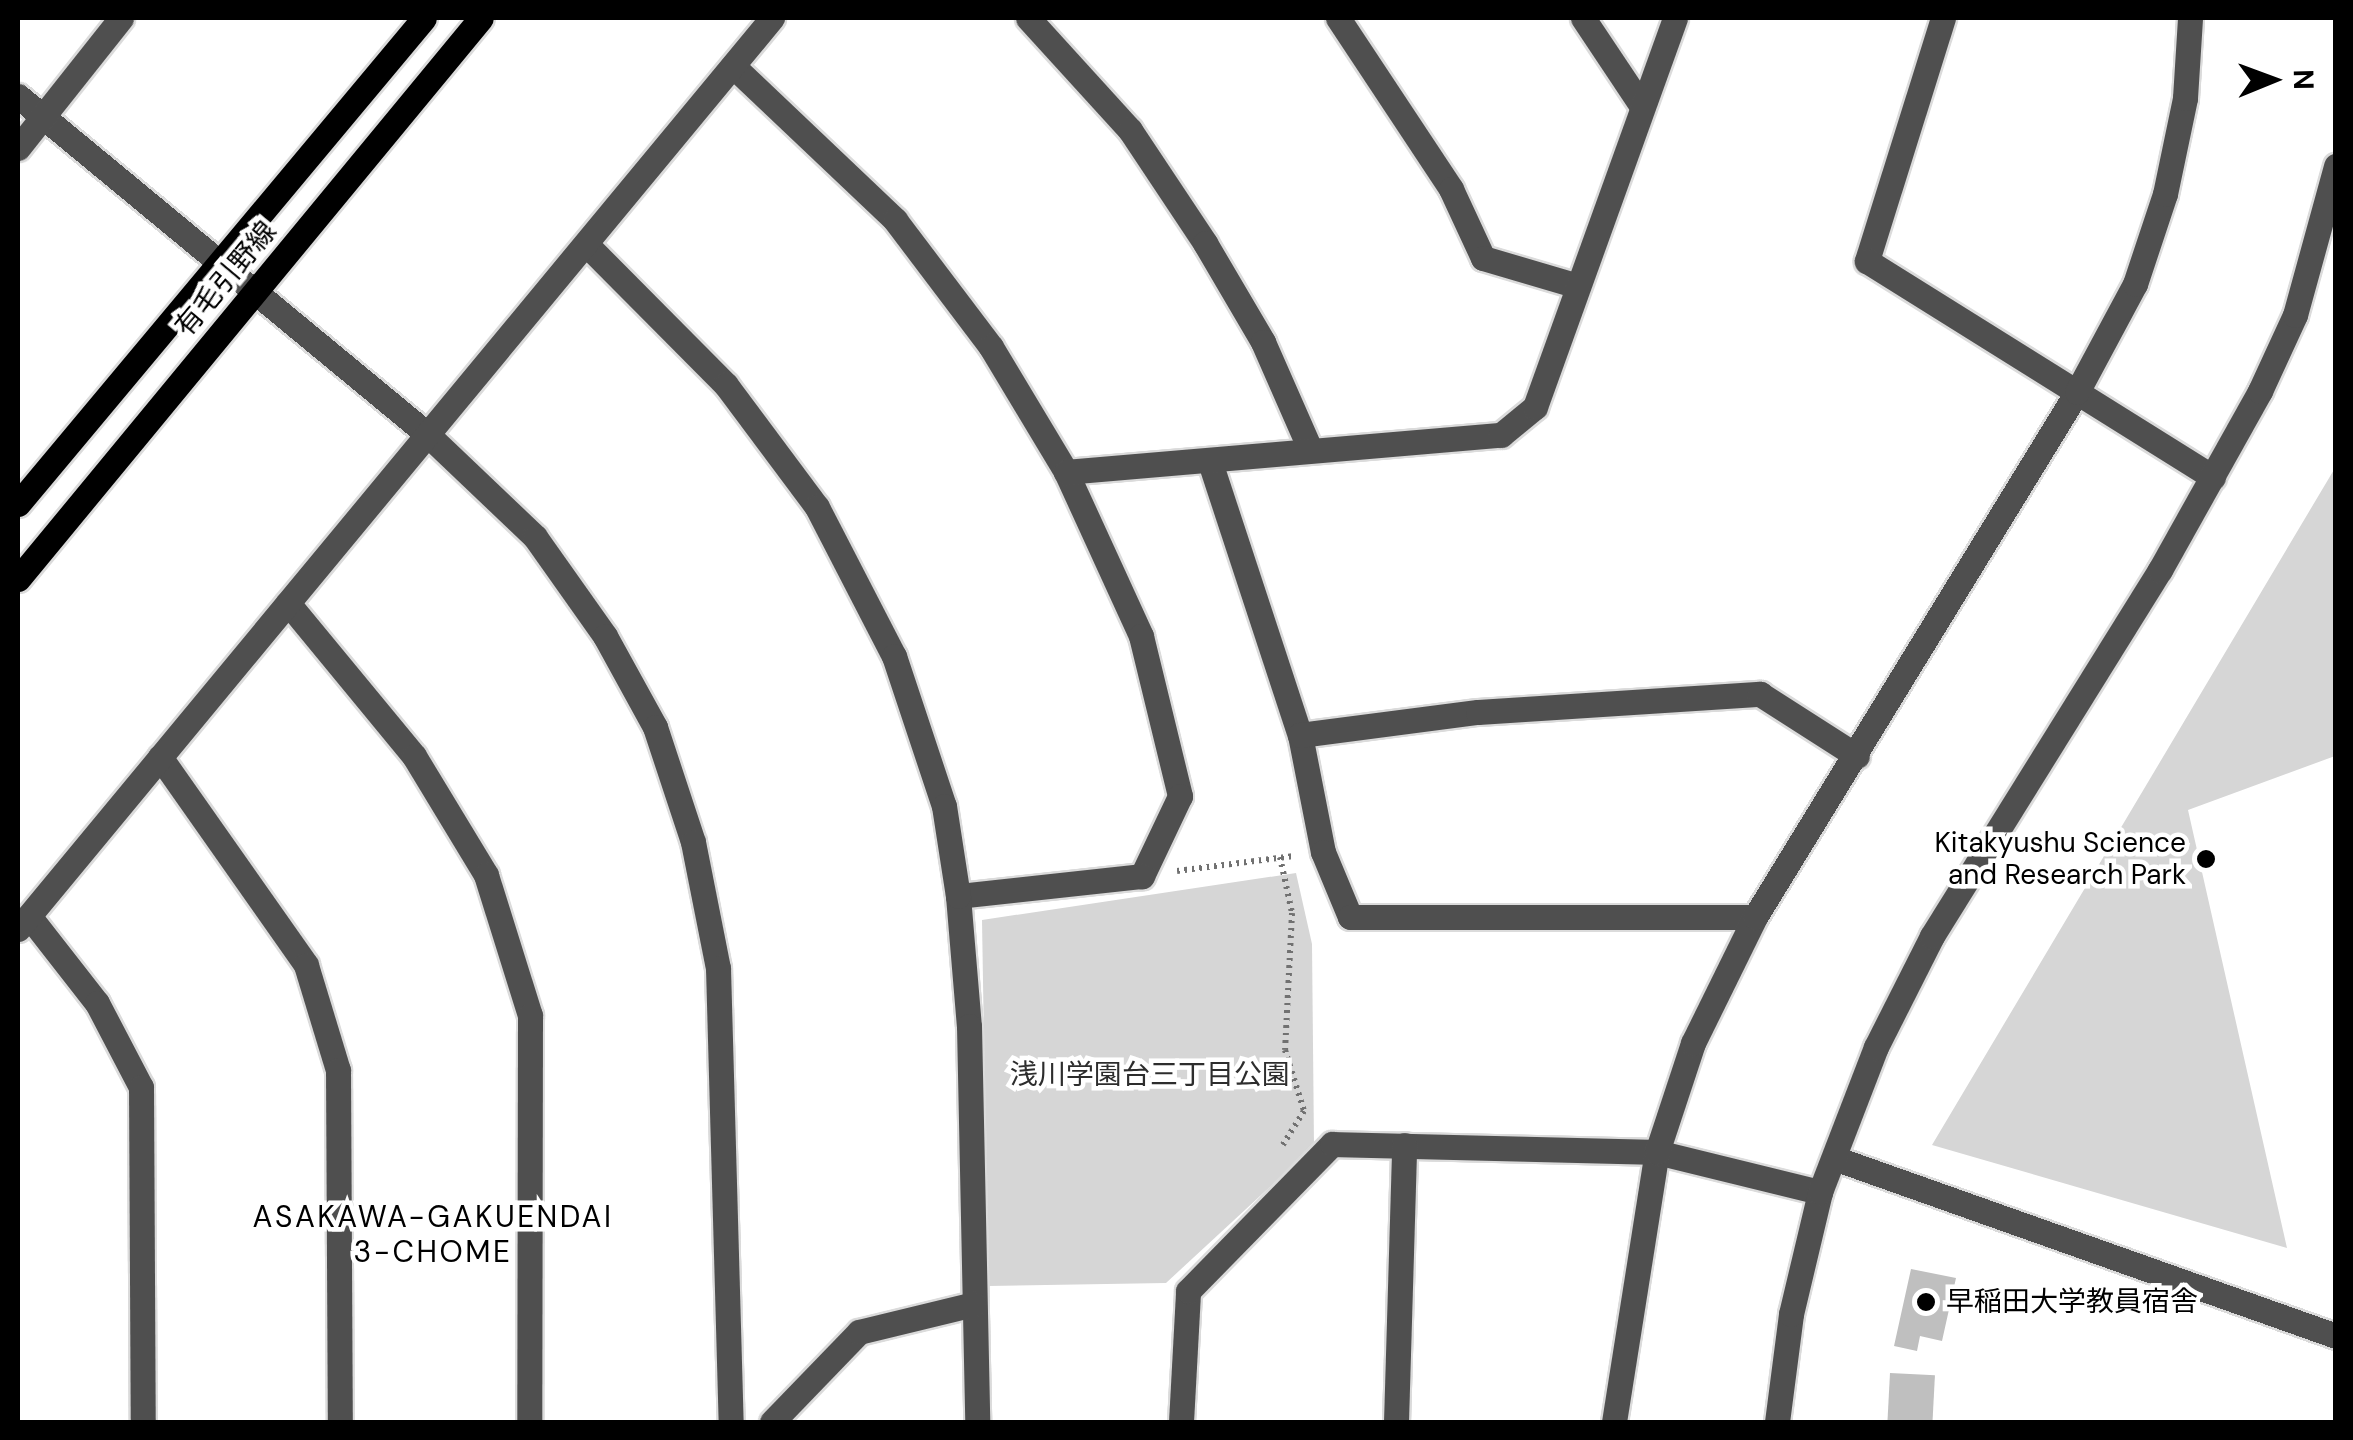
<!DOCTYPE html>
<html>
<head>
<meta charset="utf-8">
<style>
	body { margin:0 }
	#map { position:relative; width:2353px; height:1440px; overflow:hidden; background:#fff; font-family:"DM Sans","Noto Sans JP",sans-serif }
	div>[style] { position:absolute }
	.green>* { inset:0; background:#d6d6d6 }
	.building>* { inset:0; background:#bfbfbf; transform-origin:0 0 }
	.path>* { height:6px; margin-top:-3px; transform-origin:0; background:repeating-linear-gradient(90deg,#717171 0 2.5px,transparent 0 7.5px) }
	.roads { filter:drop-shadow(2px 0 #dbdbdb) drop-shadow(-2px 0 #dbdbdb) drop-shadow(0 2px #dbdbdb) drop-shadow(0 -2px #dbdbdb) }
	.minor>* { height:25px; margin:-12.5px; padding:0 12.5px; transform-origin:12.5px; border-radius:12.5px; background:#4f4f4f }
	.major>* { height:25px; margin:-12.5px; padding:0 12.5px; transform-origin:12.5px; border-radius:12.5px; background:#000 }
	.dots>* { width:28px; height:28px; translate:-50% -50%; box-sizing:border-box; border:5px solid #fff; border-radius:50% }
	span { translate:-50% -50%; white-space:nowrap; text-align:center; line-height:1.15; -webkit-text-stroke:9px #fff; paint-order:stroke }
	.street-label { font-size:28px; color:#000 }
	.poi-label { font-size:28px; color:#000 }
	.right { translate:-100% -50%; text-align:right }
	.left { translate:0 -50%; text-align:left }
	.park-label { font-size:28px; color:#2d2d2d }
	.neighbourhood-label { font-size:30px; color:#000; letter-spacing:2.5px }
	.frame { position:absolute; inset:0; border:20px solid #000; pointer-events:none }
	.north { position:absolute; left:2223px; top:30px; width:100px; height:100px; -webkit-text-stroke:8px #fff; paint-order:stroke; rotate:89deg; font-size:28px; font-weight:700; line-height:40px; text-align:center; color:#000 }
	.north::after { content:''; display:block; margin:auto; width:35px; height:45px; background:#000; clip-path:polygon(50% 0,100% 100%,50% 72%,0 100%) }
</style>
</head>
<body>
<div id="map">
	<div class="green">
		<div style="clip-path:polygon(2335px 468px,2335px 756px,2188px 810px,2287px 1248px,1932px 1145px)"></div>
		<div style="clip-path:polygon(1296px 873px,1312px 944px,1314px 1146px,1166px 1283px,988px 1286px,982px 920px)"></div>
	</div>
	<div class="building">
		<div style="clip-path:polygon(1911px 1269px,1956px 1278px,1942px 1341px,1920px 1336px,1917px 1351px,1894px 1346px)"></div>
		<div style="left:1890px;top:1373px;width:45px;height:49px;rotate:3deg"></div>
	</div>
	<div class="path">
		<div style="left:1280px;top:857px;width:57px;rotate:77.9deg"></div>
		<div style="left:1292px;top:913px;width:137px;rotate:92.9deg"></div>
		<div style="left:1285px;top:1050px;width:64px;rotate:72.7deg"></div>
		<div style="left:1304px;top:1111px;width:40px;rotate:122deg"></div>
		<div style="left:1177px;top:871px;width:118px;rotate:-7.3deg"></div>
	</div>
	<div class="roads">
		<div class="minor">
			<div style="left:1028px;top:18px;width:151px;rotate:47.7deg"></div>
			<div style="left:1130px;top:130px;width:136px;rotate:56.4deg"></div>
			<div style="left:1205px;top:243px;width:115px;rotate:59.6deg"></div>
			<div style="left:1263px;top:342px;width:117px;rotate:66.3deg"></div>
			<div style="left:1338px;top:18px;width:205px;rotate:56.5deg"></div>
			<div style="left:1451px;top:189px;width:76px;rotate:65.1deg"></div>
			<div style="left:1483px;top:258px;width:99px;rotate:16.4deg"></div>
			<div style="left:1583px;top:18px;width:105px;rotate:56.3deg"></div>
			<div style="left:1943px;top:18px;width:255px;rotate:107.4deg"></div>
			<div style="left:1867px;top:261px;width:408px;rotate:32deg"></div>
			<div style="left:733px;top:66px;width:224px;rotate:43.5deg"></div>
			<div style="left:895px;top:220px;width:159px;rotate:52.9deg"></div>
			<div style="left:991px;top:347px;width:146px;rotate:59deg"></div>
			<div style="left:1066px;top:472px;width:180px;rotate:65.4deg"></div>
			<div style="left:1141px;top:636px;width:165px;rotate:76.3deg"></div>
			<div style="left:1180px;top:796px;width:89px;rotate:115.4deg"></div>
			<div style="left:1142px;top:876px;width:185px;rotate:173.8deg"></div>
			<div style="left:958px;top:896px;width:130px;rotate:85.2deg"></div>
			<div style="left:969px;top:1026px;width:396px;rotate:88.8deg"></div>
			<div style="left:18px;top:96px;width:531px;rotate:39.57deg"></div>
			<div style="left:427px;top:434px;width:149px;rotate:43.6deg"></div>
			<div style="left:535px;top:537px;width:121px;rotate:54.7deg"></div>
			<div style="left:605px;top:636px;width:104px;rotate:61.2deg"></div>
			<div style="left:655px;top:727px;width:121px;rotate:71.7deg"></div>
			<div style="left:693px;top:842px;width:128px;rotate:78.8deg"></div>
			<div style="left:718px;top:968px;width:454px;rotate:88.4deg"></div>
			<div style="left:18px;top:148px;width:166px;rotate:-51.6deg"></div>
			<div style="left:587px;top:245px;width:197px;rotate:45.2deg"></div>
			<div style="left:726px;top:385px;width:152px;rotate:53.3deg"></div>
			<div style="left:817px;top:507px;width:168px;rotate:62.7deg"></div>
			<div style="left:894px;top:656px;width:158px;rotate:71.6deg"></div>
			<div style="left:944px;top:806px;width:91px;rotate:81.2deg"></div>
			<div style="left:1210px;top:462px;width:287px;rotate:71.8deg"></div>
			<div style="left:1300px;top:735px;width:119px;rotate:78.9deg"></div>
			<div style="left:1323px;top:852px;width:70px;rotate:67.4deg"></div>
			<div style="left:1350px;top:917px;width:405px"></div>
			<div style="left:1066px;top:472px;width:437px;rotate:-4.9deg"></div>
			<div style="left:1501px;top:435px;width:44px;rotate:-39.5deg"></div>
			<div style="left:1535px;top:407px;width:413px;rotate:-70.2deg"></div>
			<div style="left:288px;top:603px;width:198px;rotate:50.5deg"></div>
			<div style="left:414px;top:756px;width:139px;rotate:58.8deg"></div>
			<div style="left:486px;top:875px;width:147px;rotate:72.6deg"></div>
			<div style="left:530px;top:1015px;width:407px;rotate:90.1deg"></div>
			<div style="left:1300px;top:735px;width:179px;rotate:-7.4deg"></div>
			<div style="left:1478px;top:712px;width:283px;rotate:-3.7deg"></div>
			<div style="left:1760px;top:694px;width:115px;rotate:32.6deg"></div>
			<div style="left:160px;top:757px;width:254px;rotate:54.9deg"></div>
			<div style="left:306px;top:965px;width:110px;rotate:73.1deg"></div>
			<div style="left:338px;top:1070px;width:352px;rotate:89.7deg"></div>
			<div style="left:29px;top:916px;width:110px;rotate:52deg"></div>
			<div style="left:97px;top:1003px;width:95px;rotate:62.4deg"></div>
			<div style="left:141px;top:1087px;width:335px;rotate:89.7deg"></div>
			<div style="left:18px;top:929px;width:1183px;rotate:-50.39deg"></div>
			<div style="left:1834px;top:1158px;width:533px;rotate:19.52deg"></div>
			<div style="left:772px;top:1422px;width:125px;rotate:-46deg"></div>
			<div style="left:859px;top:1332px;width:118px;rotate:-13.7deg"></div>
			<div style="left:1181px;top:1422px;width:131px;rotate:-86.9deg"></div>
			<div style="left:1188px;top:1291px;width:206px;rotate:-45.6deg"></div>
			<div style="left:1332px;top:1144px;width:325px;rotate:1.4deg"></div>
			<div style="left:1657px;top:1152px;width:168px;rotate:13.8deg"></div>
			<div style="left:1396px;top:1422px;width:277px;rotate:-88.3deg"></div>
			<div style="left:1614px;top:1422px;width:273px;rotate:-81deg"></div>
			<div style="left:1657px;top:1152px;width:115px;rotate:-71.7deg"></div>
			<div style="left:1693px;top:1043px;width:140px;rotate:-63.8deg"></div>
			<div style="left:1755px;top:917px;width:616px;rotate:-58.48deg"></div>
			<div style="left:2077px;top:392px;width:123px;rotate:-61.8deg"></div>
			<div style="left:2135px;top:284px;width:95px;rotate:-71.6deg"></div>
			<div style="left:2165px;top:194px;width:98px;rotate:-78.2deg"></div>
			<div style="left:2185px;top:98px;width:80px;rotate:-86.4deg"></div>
			<div style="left:1777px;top:1422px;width:109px;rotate:-82.6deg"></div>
			<div style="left:1791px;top:1314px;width:125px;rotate:-76.6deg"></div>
			<div style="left:1820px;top:1192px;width:155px;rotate:-68.9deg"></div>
			<div style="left:1876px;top:1047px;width:124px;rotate:-63.2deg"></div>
			<div style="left:1932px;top:936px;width:431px;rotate:-58.1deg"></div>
			<div style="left:2160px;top:570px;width:205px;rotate:-60.8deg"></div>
			<div style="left:2260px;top:391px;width:84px;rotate:-65.3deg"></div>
			<div style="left:2295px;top:315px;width:155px;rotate:-74.6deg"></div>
		</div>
		<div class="major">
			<div style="left:18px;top:504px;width:633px;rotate:-50.12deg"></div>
			<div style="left:18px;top:579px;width:727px;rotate:-50.47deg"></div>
		</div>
	</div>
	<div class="dots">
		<div style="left:2206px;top:859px;background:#000"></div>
		<div style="left:1926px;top:1302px;background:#000"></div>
	</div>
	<div class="street-label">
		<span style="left:226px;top:279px;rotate:-50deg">有毛引野線</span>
	</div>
	<div class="poi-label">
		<span class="right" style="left:2186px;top:859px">Kitakyushu Science<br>and Research Park</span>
		<span class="left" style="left:1946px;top:1302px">早稲田大学教員宿舎</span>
	</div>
	<div class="park-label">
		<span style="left:1150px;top:1075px">浅川学園台三丁目公園</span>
	</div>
	<div class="neighbourhood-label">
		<span style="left:433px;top:1234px">ASAKAWA-GAKUENDAI<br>3-CHOME</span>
	</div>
	<div class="frame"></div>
	<div class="north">N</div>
</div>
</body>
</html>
